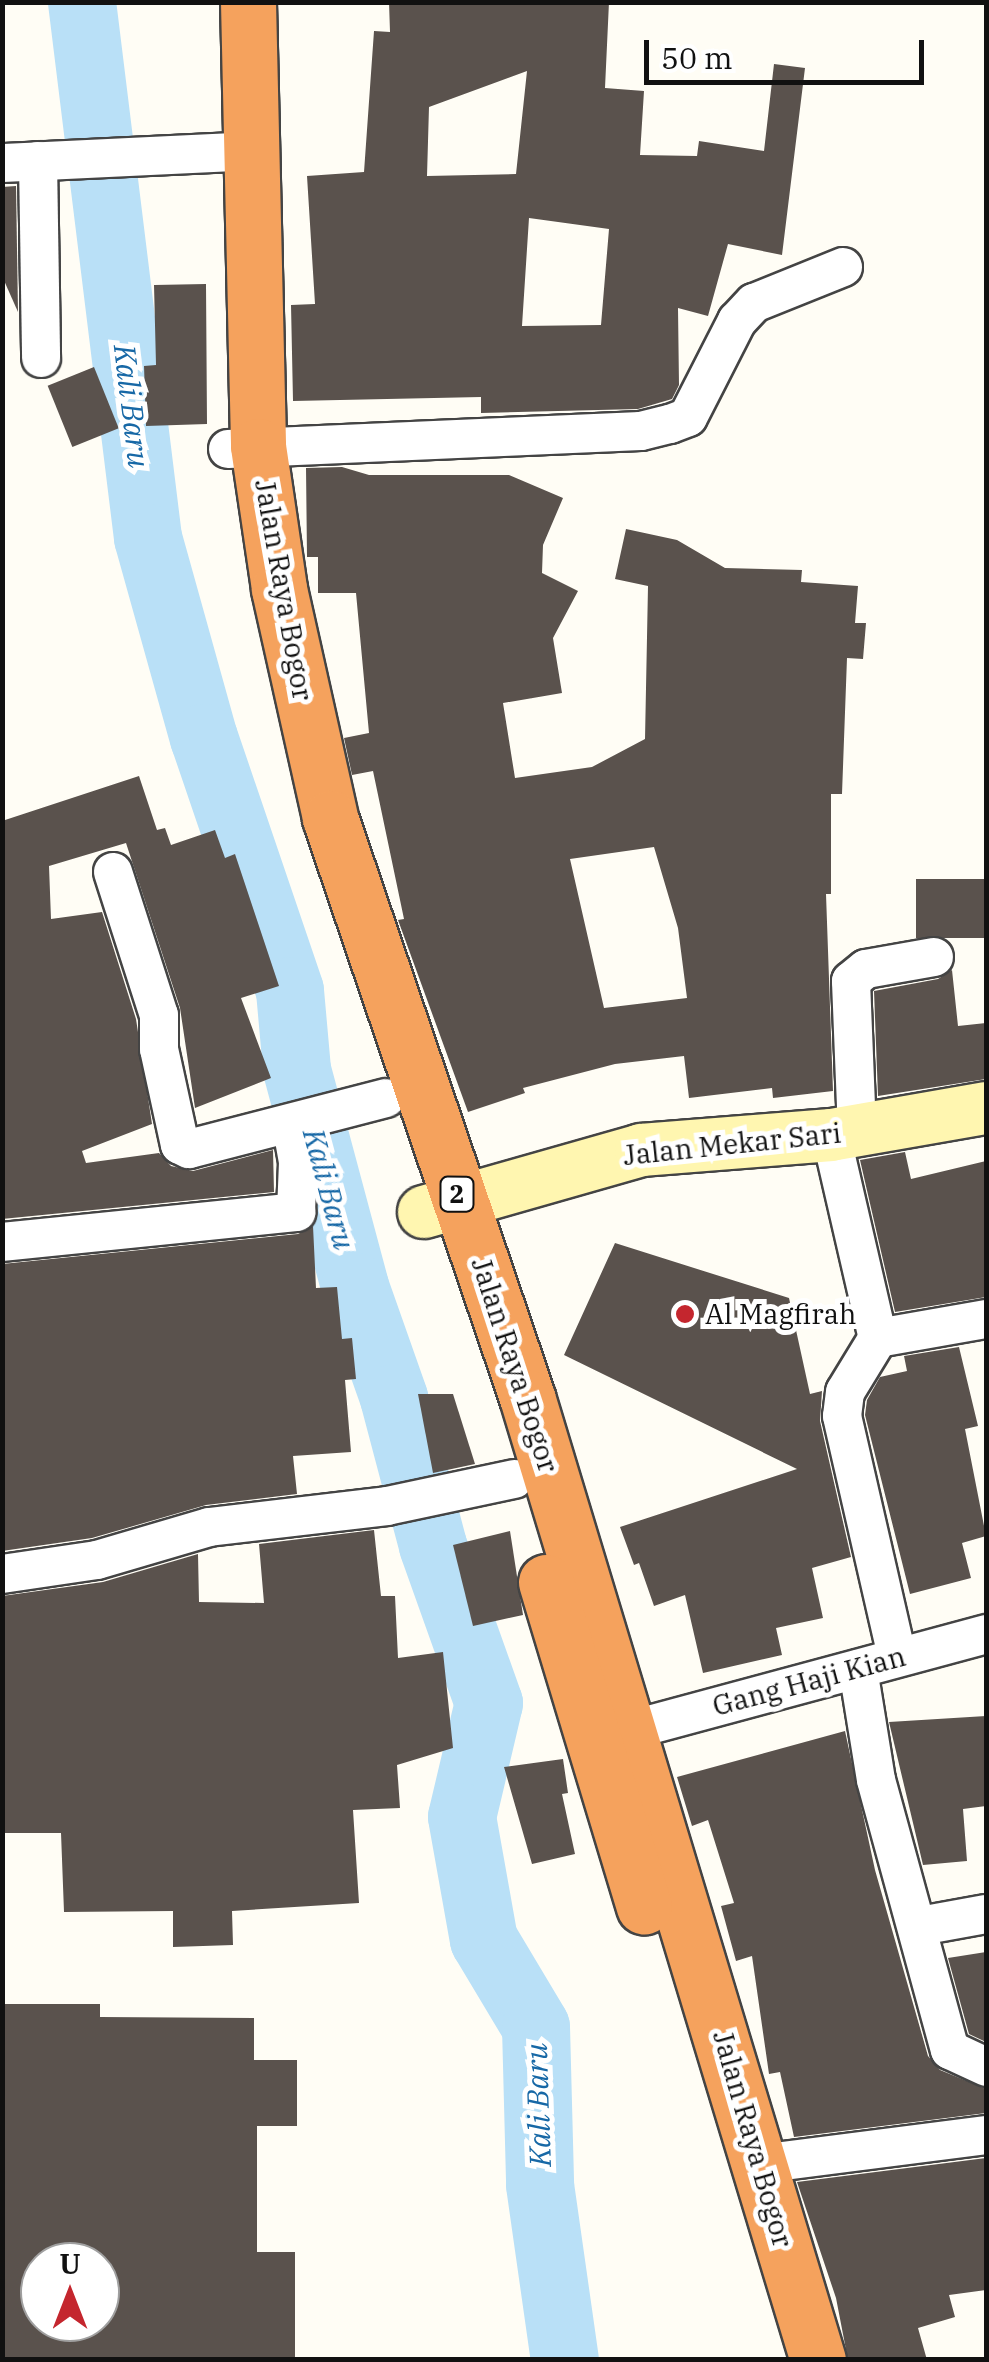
<!DOCTYPE html>
<html>
<head>
<meta charset="utf-8">
<style>
	body { margin:0 }
	#map { position:relative; width:989px; height:2362px; overflow:hidden; background:#fffdf5; font-family:"IBM Plex Serif",serif }
	div>[style] { position:absolute }
	.river>* { height:68px; margin:-34px; padding:0 34px; transform-origin:34px; border-radius:34px; background:#b9e0f7 }
	.building>* { inset:0; background:#5a524d; transform-origin:0 0 }
	.roads { filter:drop-shadow(2px 0 #444) drop-shadow(-2px 0 #444) drop-shadow(0 2px #444) drop-shadow(0 -2px #444) }
	.street>* { height:38px; margin:-19px; padding:0 19px; transform-origin:19px; border-radius:19px; background:#fff }
	.secondary>* { height:52px; margin:-26px; padding:0 26px; transform-origin:26px; border-radius:26px; background:#fff6b0 }
	.highway>* { height:55px; margin:-27.5px; padding:0 27.5px; transform-origin:27.5px; border-radius:27.5px; background:#f5a25d }
	.dots>* { width:28px; height:28px; translate:-50% -50%; box-sizing:border-box; border:5px solid #fff; border-radius:50% }
	span { translate:-50% -50%; white-space:nowrap; text-align:center; line-height:1.15; -webkit-text-stroke:10px #fff; paint-order:stroke }
	.shield-label span { padding:2px 8px; background:#fff; border:2px solid; border-radius:8px; -webkit-text-stroke-width:0 }
	.shield-label { font-size:25px; color:#111; font-weight:700 }
	.street-label { font-size:28px; color:#111 }
	.poi-label { font-size:28px; color:#111 }
	.left { translate:0 -50%; text-align:left }
	.water-label { font-size:30px; color:#1768a6; font-style:italic }
	.frame { position:absolute; inset:0; border:5px solid #111; pointer-events:none }
	.north { position:absolute; left:20px; top:2242px; width:100px; height:100px; box-sizing:border-box; background:#fff; border:2px solid #a0a0a0; border-radius:50%; rotate:0deg; font-size:28px; font-weight:700; line-height:40px; text-align:center; color:#111 }
	.north::after { content:''; display:block; margin:auto; width:35px; height:45px; background:#c4262e; clip-path:polygon(50% 0,100% 100%,50% 72%,0 100%) }
	.scale { position:absolute; left:644px; top:40px; width:280px; height:45px; box-sizing:border-box; border:5px solid #111; border-top:0; padding-left:12px; font-size:30px; line-height:35px; white-space:nowrap; color:#111; -webkit-text-stroke:8px #fff; paint-order:stroke }
</style>
</head>
<body>
<div id="map">
	<div class="river">
		<div style="left:82px;top:2px;width:540px;rotate:82.98deg"></div>
		<div style="left:148px;top:538px;width:208px;rotate:74.4deg"></div>
		<div style="left:204px;top:738px;width:267px;rotate:71.2deg"></div>
		<div style="left:290px;top:991px;width:79px;rotate:84.9deg"></div>
		<div style="left:297px;top:1070px;width:225px;rotate:75deg"></div>
		<div style="left:355px;top:1287px;width:118px;rotate:70.6deg"></div>
		<div style="left:394px;top:1398px;width:153px;rotate:75.2deg"></div>
		<div style="left:433px;top:1546px;width:167px;rotate:70.4deg"></div>
		<div style="left:489px;top:1703px;width:117px;rotate:103.3deg"></div>
		<div style="left:462px;top:1817px;width:125px;rotate:79.9deg"></div>
		<div style="left:484px;top:1940px;width:101px;rotate:59.1deg"></div>
		<div style="left:536px;top:2027px;width:158px;rotate:88.5deg"></div>
		<div style="left:540px;top:2185px;width:177px;rotate:81.9deg"></div>
	</div>
	<div class="building">
		<div style="clip-path:polygon(evenodd,389px 2px,609px 2px,605px 88px,644px 91px,640px 155px,697px 156px,699px 141px,764px 151px,774px 64px,805px 68px,782px 255px,728px 244px,708px 316px,678px 308px,679px 385px,672px 399px,638px 409px,481px 413px,481px 397px,293px 401px,291px 305px,315px 304px,307px 176px,364px 172px,374px 31px,390px 32px,389px 2px,527px 71px,516px 174px,427px 176px,429px 107px,527px 71px,389px 2px,529px 218px,609px 229px,601px 325px,522px 326px,529px 218px)"></div>
		<div style="clip-path:polygon(16px 186px,18px 312px,2px 276px,2px 187px)"></div>
		<div style="clip-path:polygon(206px 284px,207px 424px,146px 426px,144px 366px,156px 365px,154px 285px)"></div>
		<div style="left:94px;top:367px;width:66px;height:50px;rotate:68deg"></div>
		<div style="clip-path:polygon(evenodd,342px 467px,369px 475px,509px 475px,563px 498px,543px 545px,542px 573px,578px 591px,553px 638px,562px 693px,503px 703px,515px 778px,592px 767px,645px 739px,648px 586px,615px 579px,626px 529px,677px 540px,725px 568px,802px 570px,801px 582px,858px 586px,855px 623px,866px 623px,863px 659px,847px 658px,842px 794px,831px 794px,831px 894px,826px 894px,833px 1091px,773px 1098px,772px 1088px,689px 1098px,684px 1056px,615px 1064px,523px 1088px,525px 1093px,468px 1112px,398px 920px,404px 919px,373px 771px,352px 775px,344px 738px,369px 733px,356px 593px,318px 593px,318px 557px,307px 557px,306px 468px,342px 467px,654px 847px,678px 928px,687px 998px,604px 1008px,570px 859px,654px 847px)"></div>
		<div style="clip-path:polygon(139px 776px,157px 830px,165px 828px,171px 845px,215px 830px,225px 858px,235px 854px,279px 986px,241px 998px,271px 1078px,195px 1108px,180px 1008px,126px 843px,49px 866px,51px 919px,102px 912px,136px 1019px,152px 1124px,82px 1151px,86px 1163px,159px 1153px,171px 1166px,193px 1171px,273px 1150px,274px 1192px,2px 1219px,2px 821px)"></div>
		<div style="left:986px;top:879px;width:59px;height:70px;rotate:90deg"></div>
		<div style="clip-path:polygon(952px 970px,958px 1026px,986px 1023px,986px 1079px,878px 1096px,874px 991px,938px 979px)"></div>
		<div style="clip-path:polygon(905px 1152px,911px 1179px,986px 1161px,986px 1297px,895px 1312px,860px 1160px)"></div>
		<div style="clip-path:polygon(313px 1226px,316px 1288px,337px 1287px,342px 1339px,352px 1338px,356px 1379px,345px 1380px,351px 1452px,293px 1456px,297px 1494px,206px 1505px,92px 1538px,2px 1551px,2px 1264px,298px 1234px)"></div>
		<div style="clip-path:polygon(615px 1243px,789px 1298px,810px 1394px,822px 1391px,820px 1421px,851px 1557px,812px 1568px,823px 1618px,776px 1628px,782px 1655px,703px 1673px,685px 1595px,654px 1606px,639px 1563px,634px 1565px,620px 1527px,797px 1469px,564px 1355px)"></div>
		<div style="clip-path:polygon(959px 1347px,978px 1426px,965px 1429px,986px 1536px,962px 1543px,971px 1578px,910px 1594px,865px 1415px,867px 1400px,880px 1377px,907px 1371px,904px 1356px)"></div>
		<div style="clip-path:polygon(418px 1394px,453px 1394px,475px 1464px,433px 1473px)"></div>
		<div style="clip-path:polygon(374px 1530px,381px 1596px,395px 1596px,398px 1658px,443px 1652px,453px 1748px,397px 1765px,400px 1808px,353px 1810px,359px 1903px,232px 1911px,233px 1945px,173px 1947px,173px 1911px,64px 1912px,61px 1833px,2px 1833px,2px 1596px,103px 1582px,198px 1554px,199px 1602px,264px 1603px,259px 1544px)"></div>
		<div style="clip-path:polygon(510px 1531px,523px 1615px,473px 1626px,453px 1545px)"></div>
		<div style="clip-path:polygon(986px 1716px,986px 1806px,963px 1809px,967px 1861px,923px 1865px,889px 1722px)"></div>
		<div style="clip-path:polygon(845px 1731px,875px 1870px,928px 2056px,940px 2070px,986px 2089px,986px 2113px,794px 2137px,780px 2072px,769px 2074px,752px 1956px,736px 1961px,721px 1906px,734px 1903px,708px 1820px,692px 1826px,677px 1777px)"></div>
		<div style="clip-path:polygon(563px 1759px,568px 1793px,562px 1794px,575px 1854px,532px 1864px,504px 1767px)"></div>
		<div style="clip-path:polygon(986px 1952px,986px 2042px,969px 2034px,948px 1958px)"></div>
		<div style="clip-path:polygon(evenodd,2px 2004px,100px 2004px,100px 2017px,254px 2018px,254px 2060px,297px 2060px,297px 2126px,257px 2126px,257px 2252px,295px 2252px,295px 2359px,2px 2359px,2px 2004px,40px 2262px,100px 2262px,100px 2322px,40px 2322px,40px 2262px)"></div>
		<div style="clip-path:polygon(986px 2158px,986px 2290px,949px 2295px,955px 2317px,918px 2328px,927px 2360px,848px 2360px,836px 2298px,797px 2182px)"></div>
	</div>
	<div class="roads">
		<div class="street">
			<div style="left:38px;top:161px;width:197px;rotate:89.1deg"></div>
			<div style="left:2px;top:163px;width:250px;rotate:-2.7deg"></div>
			<div style="left:228px;top:449px;width:413px;rotate:-2.5deg"></div>
			<div style="left:641px;top:431px;width:30px;rotate:-14deg"></div>
			<div style="left:670px;top:424px;width:19px;rotate:-21deg"></div>
			<div style="left:688px;top:417px;width:108px;rotate:-63deg"></div>
			<div style="left:737px;top:321px;width:25px;rotate:-47deg"></div>
			<div style="left:754px;top:303px;width:96px;rotate:-22deg"></div>
			<div style="left:113px;top:872px;width:150px;rotate:72.2deg"></div>
			<div style="left:159px;top:1015px;width:34px;rotate:90deg"></div>
			<div style="left:159px;top:1049px;width:98px;rotate:77.7deg"></div>
			<div style="left:180px;top:1145px;width:10px;rotate:24deg"></div>
			<div style="left:189px;top:1149px;width:203px;rotate:-14.5deg"></div>
			<div style="left:857px;top:1131px;width:150px;rotate:-92.3deg"></div>
			<div style="left:851px;top:981px;width:19px;rotate:-39deg"></div>
			<div style="left:866px;top:969px;width:69px;rotate:-10deg"></div>
			<div style="left:831px;top:1135px;width:208px;rotate:77deg"></div>
			<div style="left:878px;top:1338px;width:63px;rotate:121.4deg"></div>
			<div style="left:845px;top:1392px;width:24px;rotate:97deg"></div>
			<div style="left:842px;top:1416px;width:246px;rotate:77.1deg"></div>
			<div style="left:2px;top:1242px;width:296px;rotate:-5.8deg"></div>
			<div style="left:296px;top:1212px;width:50px;rotate:-87.7deg"></div>
			<div style="left:298px;top:1162px;width:39px;rotate:-100deg"></div>
			<div style="left:878px;top:1338px;width:110px;rotate:-10deg"></div>
			<div style="left:2px;top:1574px;width:96px;rotate:-8.4deg"></div>
			<div style="left:97px;top:1560px;width:117px;rotate:-16.4deg"></div>
			<div style="left:209px;top:1527px;width:179px;rotate:-6.7deg"></div>
			<div style="left:387px;top:1506px;width:130px;rotate:-12deg"></div>
			<div style="left:858px;top:1669px;width:112px;rotate:80.8deg"></div>
			<div style="left:876px;top:1780px;width:280px;rotate:74.7deg"></div>
			<div style="left:950px;top:2050px;width:40px;rotate:25deg"></div>
			<div style="left:631px;top:1730px;width:368px;rotate:-15.1deg"></div>
			<div style="left:920px;top:1926px;width:67px;rotate:-10.3deg"></div>
			<div style="left:760px;top:2164px;width:228px;rotate:-7.3deg"></div>
		</div>
		<div class="secondary">
			<div style="left:424px;top:1212px;width:226px;rotate:-15.9deg"></div>
			<div style="left:641px;top:1150px;width:191px;rotate:-4.5deg"></div>
			<div style="left:831px;top:1135px;width:157px;rotate:-9.9deg"></div>
		</div>
		<div class="highway">
			<div style="left:248px;top:2px;width:444px;rotate:88.7deg"></div>
			<div style="left:258px;top:446px;width:145px;rotate:81.6deg"></div>
			<div style="left:279px;top:589px;width:235px;rotate:77.4deg"></div>
			<div style="left:330px;top:818px;width:612px;rotate:71.21deg"></div>
			<div style="left:527px;top:1397px;width:1006px;rotate:73.19deg"></div>
			<div style="left:546px;top:1582px;width:339px;rotate:73.2deg"></div>
		</div>
	</div>
	<div class="dots">
		<div style="left:685px;top:1314px;background:#c4262e"></div>
	</div>
	<div class="shield-label">
		<span style="left:457px;top:1194px">2</span>
	</div>
	<div class="street-label">
		<span style="left:284px;top:590px;rotate:80deg">Jalan Raya Bogor</span>
		<span style="left:732px;top:1144px;rotate:-6deg">Jalan Mekar Sari</span>
		<span style="left:515px;top:1365px;rotate:72deg">Jalan Raya Bogor</span>
		<span style="left:809px;top:1681px;rotate:-15deg">Gang Haji Kian</span>
		<span style="left:753px;top:2139px;rotate:74deg">Jalan Raya Bogor</span>
	</div>
	<div class="poi-label">
		<span class="left" style="left:705px;top:1314px">Al Magfirah</span>
	</div>
	<div class="water-label">
		<span style="left:132px;top:406px;rotate:83deg">Kali Baru</span>
		<span style="left:329px;top:1189px;rotate:75deg">Kali Baru</span>
		<span style="left:538px;top:2105px;rotate:-92deg">Kali Baru</span>
	</div>
	<div class="frame"></div>
	<div class="north">U</div>
	<div class="scale">50 m</div>
</div>
</body>
</html>
